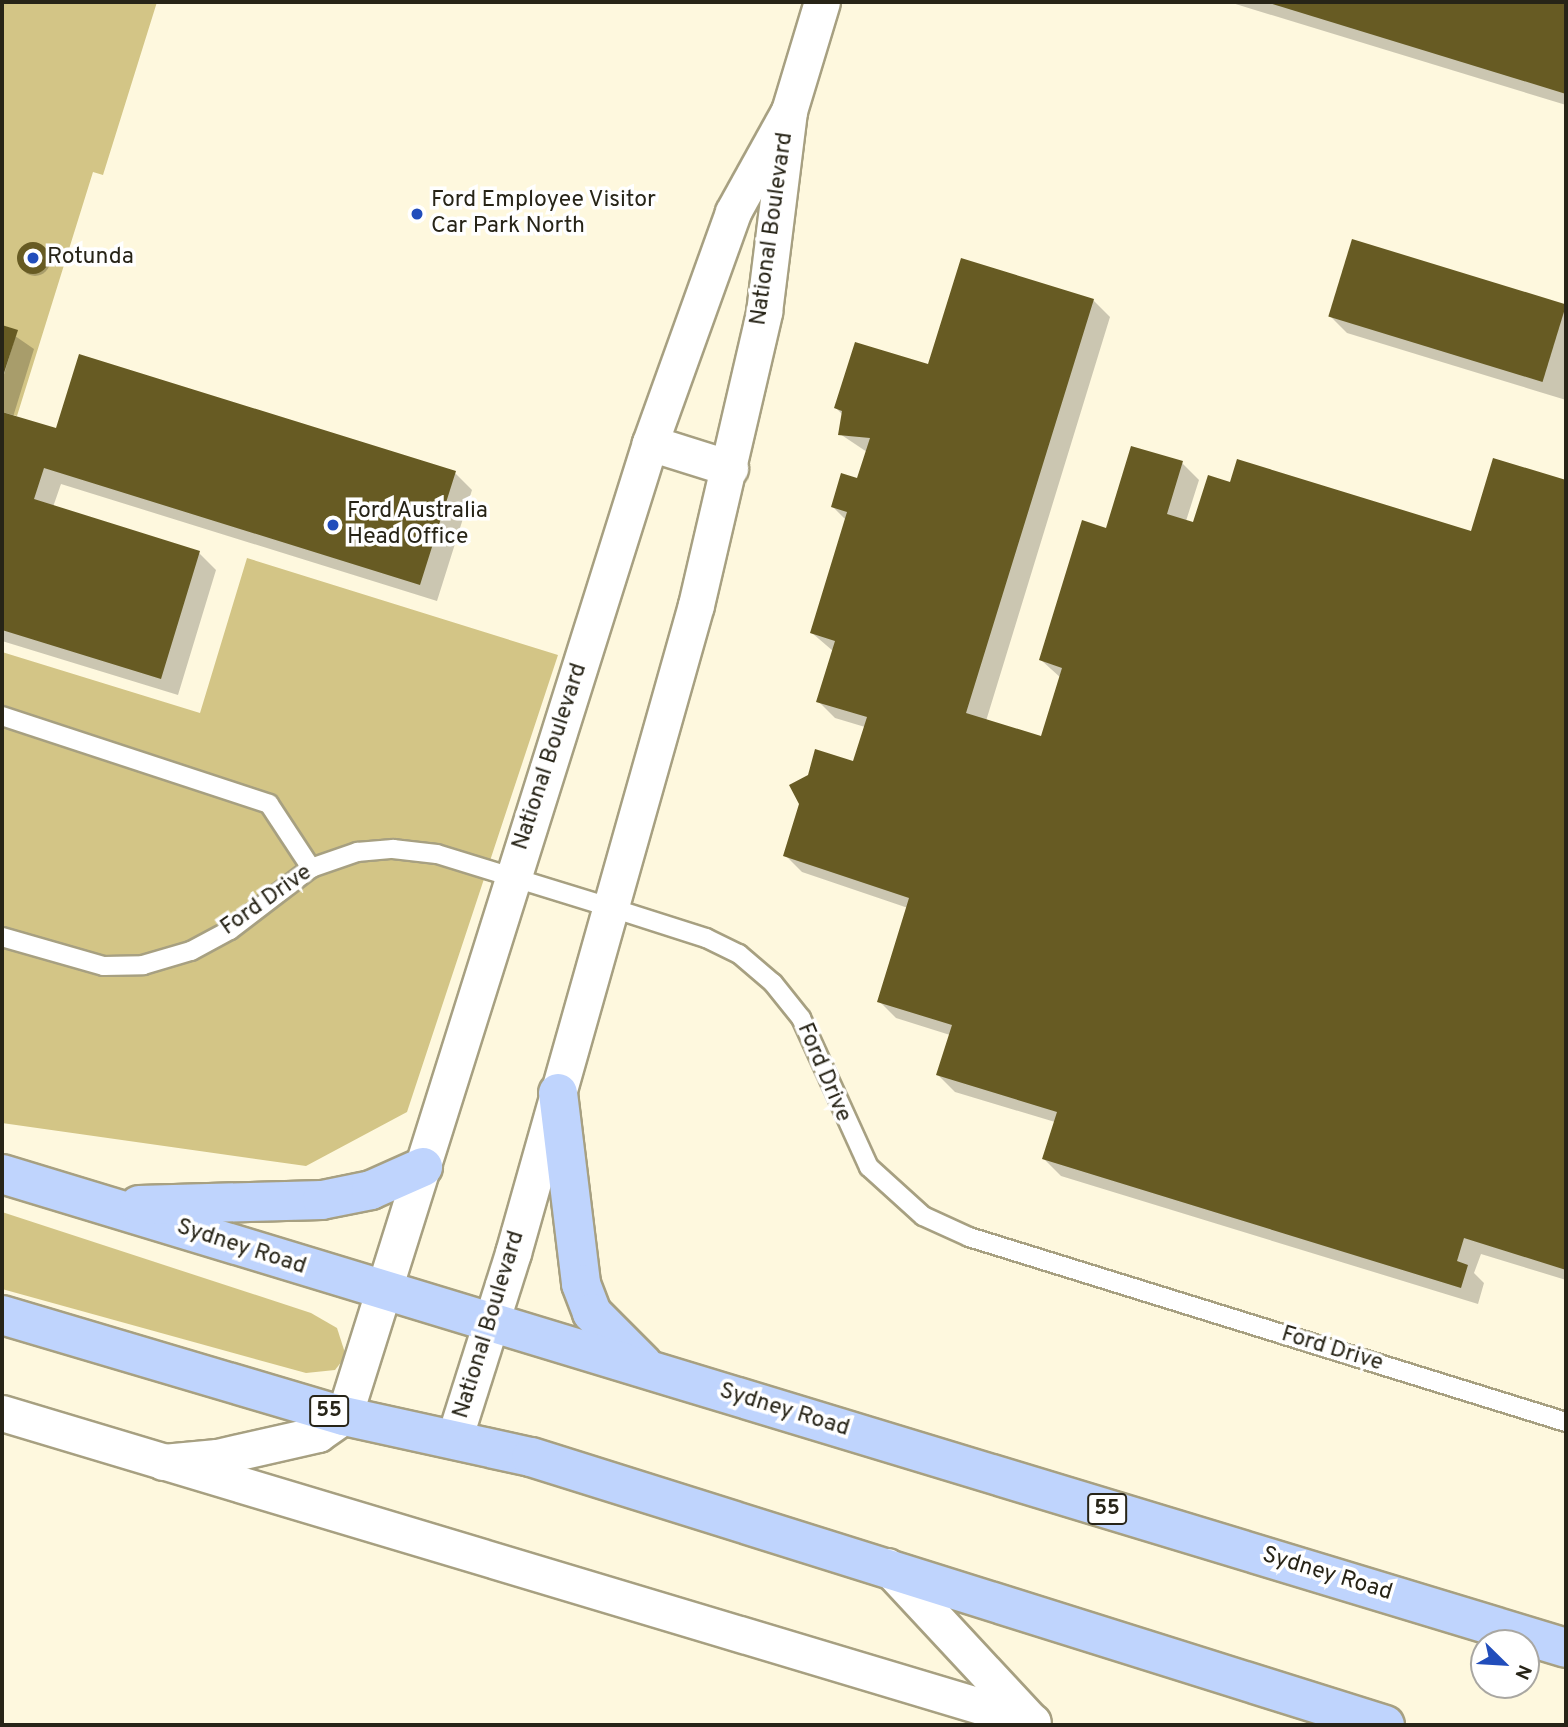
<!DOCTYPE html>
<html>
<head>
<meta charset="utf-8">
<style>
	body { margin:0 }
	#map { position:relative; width:1568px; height:1727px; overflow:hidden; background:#fef8de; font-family:Overpass,sans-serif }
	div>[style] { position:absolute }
	.green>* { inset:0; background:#d3c586 }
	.shadow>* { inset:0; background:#0003 }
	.round { border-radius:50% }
	.building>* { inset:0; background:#675b23; transform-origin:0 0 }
	.roads { filter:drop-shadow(2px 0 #a7a081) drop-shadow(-2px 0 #a7a081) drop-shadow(0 2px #a7a081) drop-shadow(0 -2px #a7a081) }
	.lane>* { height:18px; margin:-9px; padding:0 9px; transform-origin:9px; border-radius:9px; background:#fff }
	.street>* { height:35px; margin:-17.5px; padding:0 17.5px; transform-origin:17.5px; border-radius:17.5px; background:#fff }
	.highway>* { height:38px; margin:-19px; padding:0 19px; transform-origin:19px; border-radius:19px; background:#bfd4fd }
	.dots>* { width:19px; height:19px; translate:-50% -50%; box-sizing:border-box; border:4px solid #fff; border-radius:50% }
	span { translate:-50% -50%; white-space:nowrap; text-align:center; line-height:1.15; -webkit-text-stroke:7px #fff; paint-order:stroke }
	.shield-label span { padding:2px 5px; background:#fff; border:2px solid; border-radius:5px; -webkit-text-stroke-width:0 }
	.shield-label { font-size:21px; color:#272417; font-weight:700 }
	.poi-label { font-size:23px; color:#272417 }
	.left { translate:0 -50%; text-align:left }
	.street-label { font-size:23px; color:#272417 }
	.frame { position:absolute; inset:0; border:4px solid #272417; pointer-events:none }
	.north { position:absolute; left:1470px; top:1629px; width:70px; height:70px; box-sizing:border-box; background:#fff; border:2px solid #a9a7a2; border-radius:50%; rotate:114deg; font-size:19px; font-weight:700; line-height:28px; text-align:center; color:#272417 }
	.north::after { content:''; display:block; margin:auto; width:24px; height:32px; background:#214dbb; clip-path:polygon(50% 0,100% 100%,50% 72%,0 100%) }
</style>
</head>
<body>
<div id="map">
	<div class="green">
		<div style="clip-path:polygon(2px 2px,157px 2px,103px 175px,93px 172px,17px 416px,2px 412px,2px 381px,17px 331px,2px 325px)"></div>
		<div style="clip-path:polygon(247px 558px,558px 655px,407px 1112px,306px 1166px,2px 1123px,2px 652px,200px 713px)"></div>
		<div style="clip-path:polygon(2px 1212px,311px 1313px,337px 1328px,346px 1356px,335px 1370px,306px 1373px,2px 1289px)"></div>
	</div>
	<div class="shadow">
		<div style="clip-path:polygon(1229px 2px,1566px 2px,1566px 105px)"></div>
		<div style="clip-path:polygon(1353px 242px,1566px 307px,1566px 400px,1347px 333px,1330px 316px)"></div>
		<div class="round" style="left:20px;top:246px;width:30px;height:30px"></div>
		<div style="clip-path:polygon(1093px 300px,1110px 317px,986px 721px,1043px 738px,1061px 678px,1041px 660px,1107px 530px,1182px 463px,1199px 480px,1186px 521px,1194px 524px,1231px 485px,1472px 533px,1494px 460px,1566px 482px,1566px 1280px,1481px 1254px,1474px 1273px,1484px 1283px,1478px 1304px,1061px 1176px,1044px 1159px,1055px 1122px,955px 1092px,938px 1075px,950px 1035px,896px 1018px,879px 1001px,908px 908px,802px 872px,785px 855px,854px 763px,865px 727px,835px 718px,818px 701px,833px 651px,812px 633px,846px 520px,833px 507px,858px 480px,867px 452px,840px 434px,843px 415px,836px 408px)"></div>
		<div style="clip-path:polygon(2px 327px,34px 349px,13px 417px,57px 430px,455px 473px,472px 490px,437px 601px,61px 484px,53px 507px,199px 553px,216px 570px,178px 695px,2px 641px)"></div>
	</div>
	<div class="building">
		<div style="clip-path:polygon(1266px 2px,1566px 2px,1566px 94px)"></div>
		<div style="left:1352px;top:239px;width:224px;height:81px;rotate:17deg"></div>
		<div class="round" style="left:17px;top:242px;width:32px;height:32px"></div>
		<div style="clip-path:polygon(961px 258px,1094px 299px,966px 713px,1041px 736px,1062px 668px,1039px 660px,1082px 520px,1106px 528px,1131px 446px,1183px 461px,1167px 514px,1193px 522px,1208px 475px,1230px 482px,1237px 459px,1471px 531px,1493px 458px,1566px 480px,1566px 1270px,1464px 1238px,1457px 1261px,1468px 1265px,1461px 1288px,1042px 1159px,1057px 1112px,936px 1075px,952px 1025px,877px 1002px,909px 898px,783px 856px,799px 804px,789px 785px,808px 775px,815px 749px,853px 761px,867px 717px,816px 702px,835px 641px,810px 633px,847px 512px,831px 507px,841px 473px,857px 478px,870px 438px,838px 435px,842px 411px,834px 408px,855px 342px,928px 364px)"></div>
		<div style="clip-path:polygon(2px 325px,18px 330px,2px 379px)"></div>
		<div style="clip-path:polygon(79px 354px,456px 471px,420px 585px,44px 468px,34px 499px,200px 551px,161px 679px,2px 630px,2px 412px,56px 428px)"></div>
	</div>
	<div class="roads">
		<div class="lane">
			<div style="left:2px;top:716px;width:281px;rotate:18.2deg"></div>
			<div style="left:269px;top:804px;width:77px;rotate:56.7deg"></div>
			<div style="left:2px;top:937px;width:106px;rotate:15.9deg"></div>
			<div style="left:104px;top:966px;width:39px;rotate:-1deg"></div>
			<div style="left:143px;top:965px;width:50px;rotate:-16.3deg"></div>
			<div style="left:191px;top:951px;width:44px;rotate:-28.3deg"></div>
			<div style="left:230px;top:930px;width:102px;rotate:-37.4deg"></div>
			<div style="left:311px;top:868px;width:49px;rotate:-19.2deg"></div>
			<div style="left:357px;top:852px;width:36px;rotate:-5deg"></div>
			<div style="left:393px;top:849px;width:44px;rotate:6.5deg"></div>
			<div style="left:437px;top:854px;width:183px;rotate:17.1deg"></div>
			<div style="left:612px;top:908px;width:99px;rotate:17.7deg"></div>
			<div style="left:706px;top:938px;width:37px;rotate:26deg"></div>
			<div style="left:739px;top:954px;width:45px;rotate:40.5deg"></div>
			<div style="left:773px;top:983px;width:45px;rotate:51.3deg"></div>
			<div style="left:801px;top:1018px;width:164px;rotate:65.5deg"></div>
			<div style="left:869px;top:1167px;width:73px;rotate:42.2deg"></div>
			<div style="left:923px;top:1216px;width:51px;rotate:24.5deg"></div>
			<div style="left:969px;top:1237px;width:625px;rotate:17.22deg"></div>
		</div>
		<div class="street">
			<div style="left:650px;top:443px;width:84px;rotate:17.4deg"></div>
			<div style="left:2px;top:1413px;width:1076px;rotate:16.68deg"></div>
			<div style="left:454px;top:1439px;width:195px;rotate:-72.4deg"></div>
			<div style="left:513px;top:1253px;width:673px;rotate:-74.23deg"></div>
			<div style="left:696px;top:605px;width:301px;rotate:-76.9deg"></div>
			<div style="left:764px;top:312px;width:203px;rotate:-82.9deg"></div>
			<div style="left:789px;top:111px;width:114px;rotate:-73.2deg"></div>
			<div style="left:163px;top:1462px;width:54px;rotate:-5.3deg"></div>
			<div style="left:217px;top:1457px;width:104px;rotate:-12.8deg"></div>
			<div style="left:318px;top:1434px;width:32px;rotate:-35deg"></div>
			<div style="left:344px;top:1416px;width:1020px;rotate:-72.54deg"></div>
			<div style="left:650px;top:443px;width:245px;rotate:-70.2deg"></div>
			<div style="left:733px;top:212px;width:115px;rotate:-61deg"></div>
			<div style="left:887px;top:1566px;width:213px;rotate:47.1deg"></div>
		</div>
		<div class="highway">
			<div style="left:558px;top:1093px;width:192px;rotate:83.1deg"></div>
			<div style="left:581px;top:1284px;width:31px;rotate:69deg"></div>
			<div style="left:592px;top:1313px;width:72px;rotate:45deg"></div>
			<div style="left:2px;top:1174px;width:1634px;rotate:16.86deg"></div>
			<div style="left:139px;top:1205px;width:183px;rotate:-1.6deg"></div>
			<div style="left:322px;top:1200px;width:50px;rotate:-11.5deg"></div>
			<div style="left:371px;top:1190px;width:57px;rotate:-23.9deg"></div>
			<div style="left:2px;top:1315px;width:357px;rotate:16.5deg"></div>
			<div style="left:344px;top:1416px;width:191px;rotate:12.4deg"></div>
			<div style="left:531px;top:1457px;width:895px;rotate:17.42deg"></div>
		</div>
	</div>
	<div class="dots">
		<div style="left:417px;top:214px;background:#214dbb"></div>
		<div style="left:33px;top:258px;background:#214dbb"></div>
		<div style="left:333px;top:525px;background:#214dbb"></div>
	</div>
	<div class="shield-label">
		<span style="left:329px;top:1411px">55</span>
		<span style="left:1107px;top:1509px">55</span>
	</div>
	<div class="poi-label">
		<span class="left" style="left:431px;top:214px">Ford Employee Visitor<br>Car Park North</span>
		<span class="left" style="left:47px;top:258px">Rotunda</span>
		<span class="left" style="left:347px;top:525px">Ford Australia<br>Head Office</span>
	</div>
	<div class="street-label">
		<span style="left:773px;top:229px;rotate:-82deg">National Boulevard</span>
		<span style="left:551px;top:757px;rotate:-72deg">National Boulevard</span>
		<span style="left:267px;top:901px;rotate:-35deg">Ford Drive</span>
		<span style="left:823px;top:1073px;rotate:67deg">Ford Drive</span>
		<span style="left:241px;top:1248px;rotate:18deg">Sydney Road</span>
		<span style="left:490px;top:1325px;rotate:-73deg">National Boulevard</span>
		<span style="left:1332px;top:1350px;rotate:17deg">Ford Drive</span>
		<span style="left:784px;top:1411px;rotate:17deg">Sydney Road</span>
		<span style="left:1327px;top:1575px;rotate:17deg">Sydney Road</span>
	</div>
	<div class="frame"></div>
	<div class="north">N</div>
</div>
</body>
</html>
